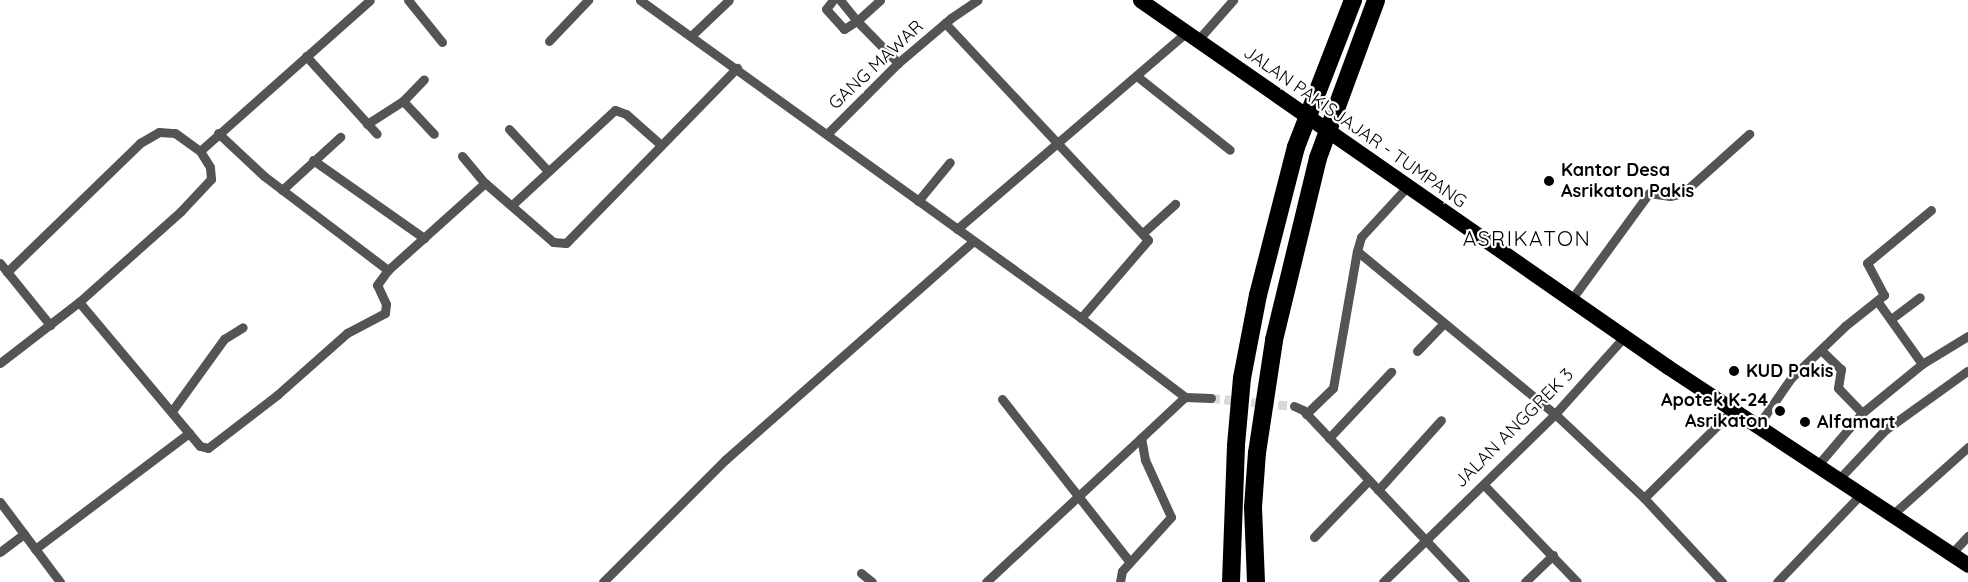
<!DOCTYPE html>
<html>
<head>
<meta charset="utf-8">
<style>
	body { margin:0 }
	#map { position:relative; width:1968px; height:582px; overflow:hidden; background:#fff; font-family:Quicksand,sans-serif }
	div>[style] { position:absolute }
	.street-tunnel>* { height:9px; margin-top:-4.5px; transform-origin:0; background:repeating-linear-gradient(90deg,#d9d9d9 0 9px,transparent 0 13.5px) }
	.street>* { height:9px; margin:-4.5px; padding:0 4.5px; transform-origin:4.5px; border-radius:4.5px; background:#545454 }
	.primary>* { height:15px; margin:-7.5px; padding:0 7.5px; transform-origin:7.5px; border-radius:7.5px; background:#000 }
	.highway>* { height:18px; margin:-9px; padding:0 9px; transform-origin:9px; border-radius:9px; background:#000 }
	.dots>* { width:16px; height:16px; translate:-50% -50%; box-sizing:border-box; border:3px solid #fff; border-radius:50% }
	span { translate:-50% -50%; white-space:nowrap; text-align:center; line-height:1.15; -webkit-text-stroke:4.5px #fff; paint-order:stroke }
	.street-label { font-size:18px; color:#000 }
	.poi-label { font-size:18px; color:#000; font-weight:700 }
	.left { translate:0 -50%; text-align:left }
	.right { translate:-100% -50%; text-align:right }
	.quarter-label { font-size:21px; color:#000; letter-spacing:1.5px }
</style>
</head>
<body>
<div id="map">
	<div class="street-tunnel">
		<div style="left:1211px;top:398px;width:83px;rotate:5.5deg"></div>
	</div>
	<div class="street">
		<div style="left:408px;top:0;width:54px;rotate:51deg"></div>
		<div style="left:640px;top:0;width:544px;rotate:35.79deg"></div>
		<div style="left:1081px;top:318px;width:131px;rotate:37.2deg"></div>
		<div style="left:1185px;top:397px;width:26px;rotate:2deg"></div>
		<div style="left:833px;top:0;width:11px;rotate:128deg"></div>
		<div style="left:826px;top:9px;width:27px;rotate:48deg"></div>
		<div style="left:844px;top:29px;width:15px;rotate:-32deg"></div>
		<div style="left:857px;top:21px;width:59px;rotate:45.7deg"></div>
		<div style="left:840px;top:0;width:27px;rotate:51deg"></div>
		<div style="left:857px;top:21px;width:31px;rotate:-42deg"></div>
		<div style="left:945px;top:23px;width:297px;rotate:46.9deg"></div>
		<div style="left:1148px;top:240px;width:103px;rotate:130.7deg"></div>
		<div style="left:691px;top:36px;width:52px;rotate:-43.5deg"></div>
		<div style="left:549px;top:41px;width:57px;rotate:-46.4deg"></div>
		<div style="left:1197px;top:41px;width:55px;rotate:-48.7deg"></div>
		<div style="left:306px;top:56px;width:105px;rotate:47.7deg"></div>
		<div style="left:1138px;top:77px;width:117px;rotate:38.4deg"></div>
		<div style="left:403px;top:101px;width:45px;rotate:46.8deg"></div>
		<div style="left:367px;top:124px;width:43px;rotate:-32.6deg"></div>
		<div style="left:403px;top:101px;width:30px;rotate:-46deg"></div>
		<div style="left:509px;top:129px;width:57px;rotate:47.1deg"></div>
		<div style="left:218px;top:133px;width:63px;rotate:43.1deg"></div>
		<div style="left:264px;top:176px;width:156px;rotate:37.2deg"></div>
		<div style="left:388px;top:270px;width:130px;rotate:-41.9deg"></div>
		<div style="left:485px;top:183px;width:90px;rotate:40.9deg"></div>
		<div style="left:553px;top:242px;width:13px;rotate:4deg"></div>
		<div style="left:566px;top:243px;width:245px;rotate:-45.7deg"></div>
		<div style="left:827px;top:134px;width:100px;rotate:-45deg"></div>
		<div style="left:898px;top:63px;width:70px;rotate:-40.3deg"></div>
		<div style="left:951px;top:18px;width:32px;rotate:-34deg"></div>
		<div style="left:462px;top:156px;width:35px;rotate:50deg"></div>
		<div style="left:313px;top:160px;width:136px;rotate:35.1deg"></div>
		<div style="left:1407px;top:187px;width:68px;rotate:132.6deg"></div>
		<div style="left:1361px;top:237px;width:15px;rotate:106deg"></div>
		<div style="left:1357px;top:251px;width:256px;rotate:39.5deg"></div>
		<div style="left:1555px;top:414px;width:122px;rotate:43.3deg"></div>
		<div style="left:1644px;top:498px;width:115px;rotate:47.1deg"></div>
		<div style="left:282px;top:190px;width:79px;rotate:-42.4deg"></div>
		<div style="left:918px;top:201px;width:50px;rotate:-50.6deg"></div>
		<div style="left:512px;top:205px;width:140px;rotate:-42.7deg"></div>
		<div style="left:615px;top:110px;width:12px;rotate:20deg"></div>
		<div style="left:626px;top:114px;width:45px;rotate:41.4deg"></div>
		<div style="left:957px;top:229px;width:301px;rotate:-40.6deg"></div>
		<div style="left:1144px;top:232px;width:42px;rotate:-42.1deg"></div>
		<div style="left:0;top:263px;width:80px;rotate:51.1deg"></div>
		<div style="left:7px;top:272px;width:185px;rotate:-44.1deg"></div>
		<div style="left:140px;top:143px;width:22px;rotate:-30deg"></div>
		<div style="left:159px;top:132px;width:16px;rotate:4deg"></div>
		<div style="left:175px;top:133px;width:31px;rotate:36deg"></div>
		<div style="left:1571px;top:300px;width:132px;rotate:-53.9deg"></div>
		<div style="left:1649px;top:193px;width:21px;rotate:8deg"></div>
		<div style="left:1670px;top:196px;width:13px;rotate:-13deg"></div>
		<div style="left:1683px;top:193px;width:89px;rotate:-41.8deg"></div>
		<div style="left:79px;top:302px;width:188px;rotate:50deg"></div>
		<div style="left:200px;top:446px;width:8px;rotate:14deg"></div>
		<div style="left:208px;top:448px;width:87px;rotate:-37.5deg"></div>
		<div style="left:277px;top:395px;width:94px;rotate:-41.5deg"></div>
		<div style="left:347px;top:333px;width:43px;rotate:-27.8deg"></div>
		<div style="left:385px;top:313px;width:9px;rotate:-84deg"></div>
		<div style="left:386px;top:304px;width:21px;rotate:-115deg"></div>
		<div style="left:377px;top:285px;width:19px;rotate:-54deg"></div>
		<div style="left:1878px;top:302px;width:76px;rotate:54.6deg"></div>
		<div style="left:1891px;top:319px;width:36px;rotate:-37deg"></div>
		<div style="left:1821px;top:350px;width:28px;rotate:44deg"></div>
		<div style="left:1841px;top:369px;width:19px;rotate:99deg"></div>
		<div style="left:1838px;top:388px;width:35px;rotate:46deg"></div>
		<div style="left:1417px;top:351px;width:37px;rotate:-46deg"></div>
		<div style="left:0;top:363px;width:100px;rotate:-37.7deg"></div>
		<div style="left:79px;top:302px;width:137px;rotate:-41.7deg"></div>
		<div style="left:181px;top:211px;width:44px;rotate:-46.8deg"></div>
		<div style="left:211px;top:179px;width:12px;rotate:-95deg"></div>
		<div style="left:210px;top:167px;width:19px;rotate:-122deg"></div>
		<div style="left:200px;top:151px;width:227px;rotate:-41.6deg"></div>
		<div style="left:1002px;top:399px;width:207px;rotate:51.9deg"></div>
		<div style="left:1294px;top:406px;width:10px;rotate:24deg"></div>
		<div style="left:1303px;top:410px;width:236px;rotate:46.7deg"></div>
		<div style="left:172px;top:411px;width:89px;rotate:-54.2deg"></div>
		<div style="left:224px;top:339px;width:22px;rotate:-32deg"></div>
		<div style="left:1306px;top:414px;width:37px;rotate:-44deg"></div>
		<div style="left:1333px;top:388px;width:139px;rotate:-80.1deg"></div>
		<div style="left:1757px;top:427px;width:60px;rotate:-55.2deg"></div>
		<div style="left:1791px;top:378px;width:75px;rotate:-43.9deg"></div>
		<div style="left:1845px;top:326px;width:50px;rotate:-38.5deg"></div>
		<div style="left:1884px;top:295px;width:36px;rotate:-118deg"></div>
		<div style="left:1867px;top:263px;width:83px;rotate:-39.6deg"></div>
		<div style="left:1329px;top:438px;width:91px;rotate:-46.8deg"></div>
		<div style="left:1817px;top:466px;width:70px;rotate:-49.7deg"></div>
		<div style="left:1862px;top:413px;width:77px;rotate:-39.2deg"></div>
		<div style="left:1922px;top:364px;width:54px;rotate:-31.3deg"></div>
		<div style="left:1838px;top:480px;width:69px;rotate:-46.8deg"></div>
		<div style="left:1885px;top:430px;width:101px;rotate:-35.7deg"></div>
		<div style="left:1484px;top:485px;width:134px;rotate:46.2deg"></div>
		<div style="left:1378px;top:490px;width:94px;rotate:-48deg"></div>
		<div style="left:1644px;top:498px;width:124px;rotate:-44.7deg"></div>
		<div style="left:0;top:502px;width:100px;rotate:53.1deg"></div>
		<div style="left:1892px;top:515px;width:102px;rotate:-41.8deg"></div>
		<div style="left:1314px;top:537px;width:79px;rotate:-46deg"></div>
		<div style="left:35px;top:549px;width:193px;rotate:-37deg"></div>
		<div style="left:0;top:552px;width:30px;rotate:-37deg"></div>
		<div style="left:1951px;top:554px;width:25px;rotate:-47deg"></div>
		<div style="left:861px;top:573px;width:14px;rotate:39deg"></div>
		<div style="left:603px;top:582px;width:173px;rotate:-45deg"></div>
		<div style="left:725px;top:460px;width:331px;rotate:-41.4deg"></div>
		<div style="left:986px;top:582px;width:212px;rotate:-42.9deg"></div>
		<div style="left:1120px;top:582px;width:11px;rotate:-80deg"></div>
		<div style="left:1122px;top:571px;width:73px;rotate:-47.8deg"></div>
		<div style="left:1171px;top:517px;width:63px;rotate:-114.5deg"></div>
		<div style="left:1145px;top:460px;width:22px;rotate:-100deg"></div>
		<div style="left:1141px;top:438px;width:60px;rotate:-43deg"></div>
		<div style="left:1383px;top:582px;width:240px;rotate:-44.3deg"></div>
		<div style="left:1555px;top:414px;width:103px;rotate:-48.1deg"></div>
		<div style="left:1525px;top:582px;width:39px;rotate:-44deg"></div>
		<div style="left:1777px;top:582px;width:120px;rotate:-46.3deg"></div>
	</div>
	<div class="primary">
		<div style="left:1140px;top:0;width:643px;rotate:34.8deg"></div>
		<div style="left:1668px;top:367px;width:359px;rotate:33.4deg"></div>
	</div>
	<div class="highway">
		<div style="left:1231px;top:582px;width:137px;rotate:-87.9deg"></div>
		<div style="left:1236px;top:445px;width:67px;rotate:-84.9deg"></div>
		<div style="left:1242px;top:378px;width:85px;rotate:-79.1deg"></div>
		<div style="left:1258px;top:295px;width:153px;rotate:-75.6deg"></div>
		<div style="left:1296px;top:147px;width:158px;rotate:-68.8deg"></div>
		<div style="left:1256px;top:582px;width:75px;rotate:-92.3deg"></div>
		<div style="left:1253px;top:507px;width:54px;rotate:-85.8deg"></div>
		<div style="left:1257px;top:453px;width:114px;rotate:-81.4deg"></div>
		<div style="left:1274px;top:340px;width:187px;rotate:-76.4deg"></div>
		<div style="left:1318px;top:158px;width:168px;rotate:-69.8deg"></div>
	</div>
	<div class="dots">
		<div style="left:1549px;top:181px;background:#000"></div>
		<div style="left:1734px;top:371px;background:#000"></div>
		<div style="left:1780px;top:411px;background:#000"></div>
		<div style="left:1805px;top:422px;background:#000"></div>
	</div>
	<div class="street-label">
		<span style="left:876px;top:65px;rotate:-43deg">GANG MAWAR</span>
		<span style="left:1355px;top:127px;rotate:35deg">JALAN PAKISJAJAR - TUMPANG</span>
		<span style="left:1514px;top:428px;rotate:-45deg">JALAN ANGGREK 3</span>
	</div>
	<div class="poi-label">
		<span class="left" style="left:1561px;top:181px">Kantor Desa<br>Asrikaton Pakis</span>
		<span class="left" style="left:1746px;top:371px">KUD Pakis</span>
		<span class="right" style="left:1768px;top:411px">Apotek K-24<br>Asrikaton</span>
		<span class="left" style="left:1817px;top:422px">Alfamart</span>
	</div>
	<div class="quarter-label">
		<span style="left:1527px;top:238px">ASRIKATON</span>
	</div>
</div>
</body>
</html>
